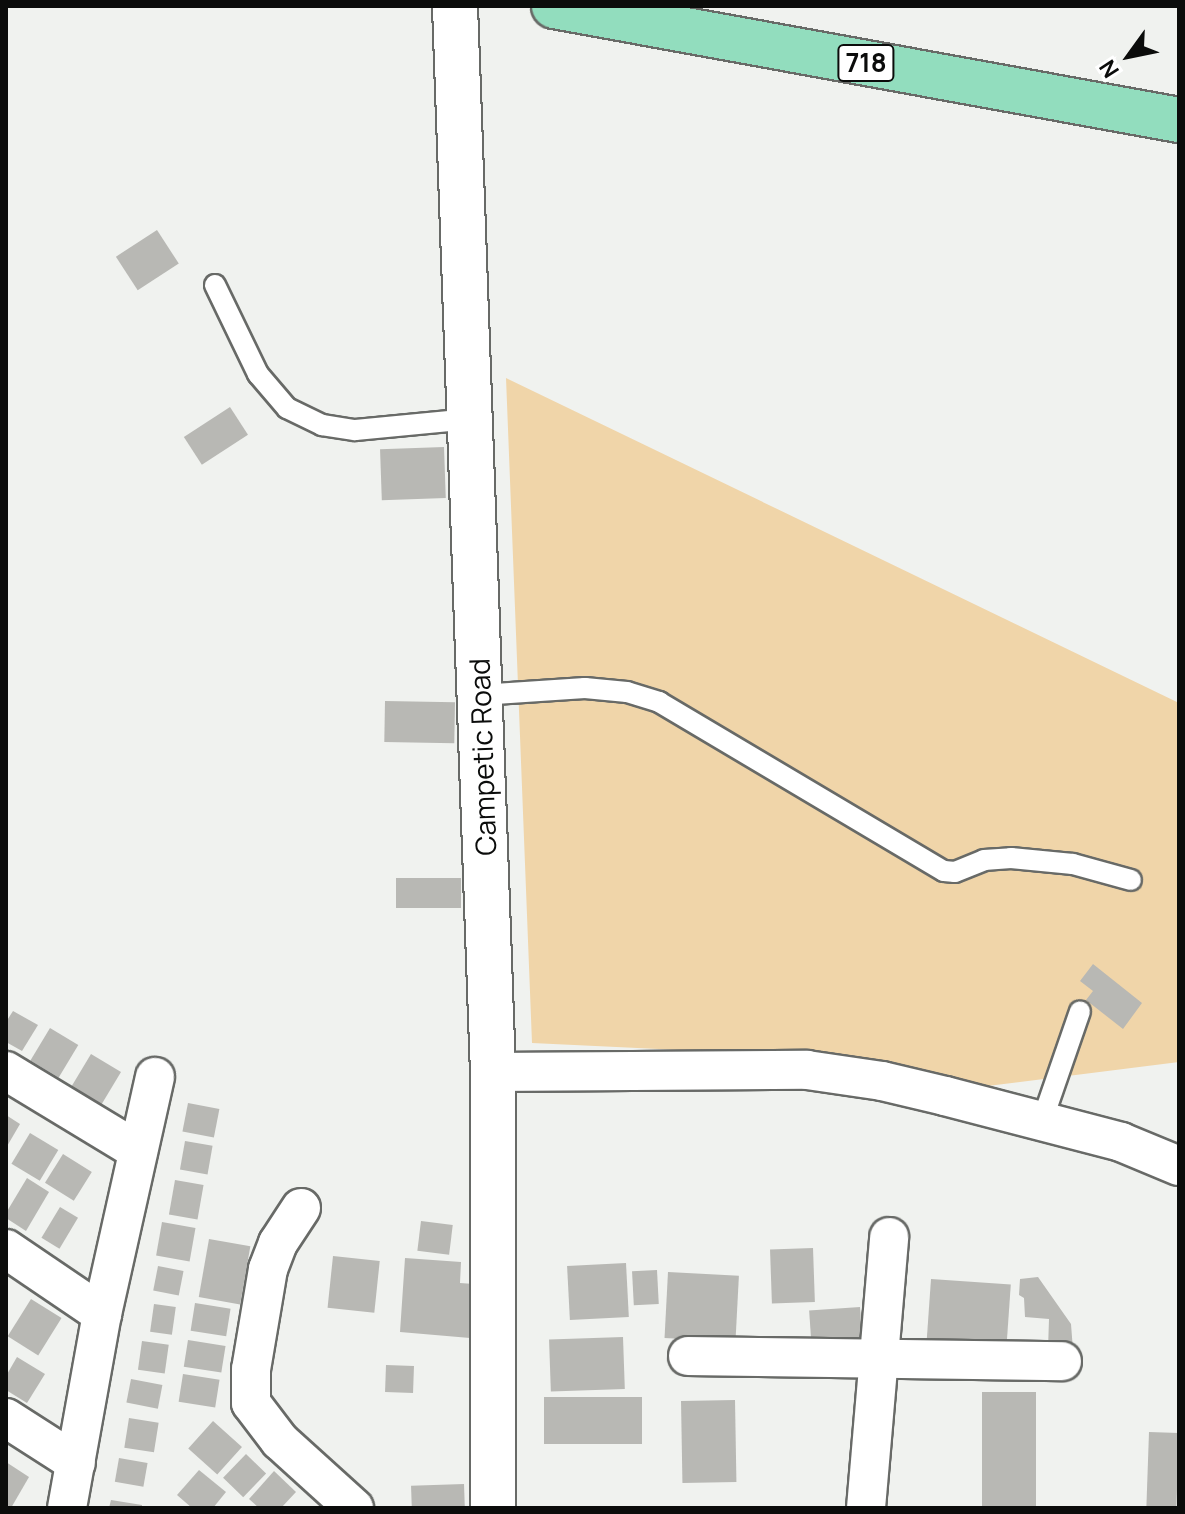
<!DOCTYPE html>
<html>
<head>
<meta charset="utf-8">
<style>
	body { margin:0 }
	#map { position:relative; width:1185px; height:1514px; overflow:hidden; background:#f0f2ef; font-family:Manrope,sans-serif }
	div>[style] { position:absolute }
	.green>* { inset:0; background:#f0d5a9 }
	.building>* { inset:0; background:#b8b8b4; transform-origin:0 0 }
	.roads { filter:drop-shadow(2px 0 #686a67) drop-shadow(-2px 0 #686a67) drop-shadow(0 2px #686a67) drop-shadow(0 -2px #686a67) }
	.service>* { height:20px; margin:-10px; padding:0 10px; transform-origin:10px; border-radius:10px; background:#fff }
	.minor>* { height:38px; margin:-19px; padding:0 19px; transform-origin:19px; border-radius:19px; background:#fff }
	.tertiary>* { height:44px; margin:-22px; padding:0 22px; transform-origin:22px; border-radius:22px; background:#fff }
	.primary>* { height:44px; margin:-22px; padding:0 22px; transform-origin:22px; border-radius:22px; background:#92ddbe }
	span { translate:-50% -50%; white-space:nowrap; text-align:center; line-height:1.15; -webkit-text-stroke:6px #fff; paint-order:stroke }
	.shield-label span { padding:2px 6px; background:#fff; border:2px solid; border-radius:6px; -webkit-text-stroke-width:0 }
	.shield-label { font-size:26px; color:#0b0c0b; font-weight:700 }
	.street-label { font-size:28px; color:#0b0c0b }
	.frame { position:absolute; inset:0; border:8px solid #0b0c0b; pointer-events:none }
	.north { position:absolute; left:1089px; top:16px; width:80px; height:80px; -webkit-text-stroke:6px #fff; paint-order:stroke; rotate:237deg; font-size:22px; font-weight:700; line-height:32px; text-align:center; color:#0b0c0b }
	.north::after { content:''; display:block; margin:auto; width:28px; height:36px; background:#0b0c0b; clip-path:polygon(50% 0,100% 100%,50% 72%,0 100%) }
</style>
</head>
<body>
<div id="map">
	<div class="green">
		<div style="clip-path:polygon(506px 378px,1179px 703px,1179px 1062px,947px 1091px,804px 1056px,532px 1043px)"></div>
	</div>
	<div class="building">
		<div style="left:157px;top:230px;width:40px;height:49px;rotate:57deg"></div>
		<div style="left:230px;top:407px;width:33px;height:55px;rotate:57deg"></div>
		<div style="left:444px;top:447px;width:51px;height:64px;rotate:88deg"></div>
		<div style="left:385px;top:701px;width:70px;height:41px;rotate:1deg"></div>
		<div style="left:396px;top:878px;width:65px;height:30px"></div>
		<div style="clip-path:polygon(1093px 964px,1142px 1003px,1123px 1029px,1086px 1000px,1093px 991px,1080px 981px)"></div>
		<div style="clip-path:polygon(13px 1011px,38px 1025px,22px 1051px,6px 1042px,6px 1022px)"></div>
		<div style="left:50px;top:1028px;width:33px;height:38px;rotate:31deg"></div>
		<div style="left:91px;top:1054px;width:35px;height:40px;rotate:31deg"></div>
		<div style="left:188px;top:1103px;width:32px;height:29px;rotate:11deg"></div>
		<div style="clip-path:polygon(6px 1115px,20px 1124px,6px 1148px)"></div>
		<div style="left:30px;top:1133px;width:33px;height:36px;rotate:31deg"></div>
		<div style="left:185px;top:1141px;width:28px;height:29px;rotate:10deg"></div>
		<div style="left:63px;top:1154px;width:34px;height:34px;rotate:32deg"></div>
		<div style="clip-path:polygon(27px 1178px,49px 1192px,26px 1231px,6px 1218px,6px 1213px)"></div>
		<div style="left:175px;top:1180px;width:29px;height:35px;rotate:10deg"></div>
		<div style="left:60px;top:1207px;width:21px;height:36px;rotate:31deg"></div>
		<div style="left:421px;top:1221px;width:32px;height:30px;rotate:7deg"></div>
		<div style="left:162px;top:1222px;width:34px;height:34px;rotate:10deg"></div>
		<div style="left:209px;top:1239px;width:42px;height:59px;rotate:10deg"></div>
		<div style="left:813px;top:1248px;width:54px;height:43px;rotate:88deg"></div>
		<div style="left:333px;top:1256px;width:47px;height:52px;rotate:6deg"></div>
		<div style="clip-path:polygon(405px 1258px,461px 1262px,460px 1283px,474px 1284px,470px 1338px,400px 1332px)"></div>
		<div style="left:626px;top:1263px;width:54px;height:59px;rotate:87deg"></div>
		<div style="left:158px;top:1266px;width:26px;height:25px;rotate:11deg"></div>
		<div style="left:657px;top:1270px;width:34px;height:25px;rotate:87deg"></div>
		<div style="left:668px;top:1272px;width:71px;height:66px;rotate:3deg"></div>
		<div style="clip-path:polygon(1038px 1277px,1071px 1324px,1073px 1350px,1048px 1349px,1049px 1319px,1025px 1317px,1024px 1298px,1019px 1295px,1020px 1279px)"></div>
		<div style="left:931px;top:1279px;width:80px;height:70px;rotate:4deg"></div>
		<div style="left:31px;top:1299px;width:36px;height:44px;rotate:32deg"></div>
		<div style="left:195px;top:1303px;width:36px;height:28px;rotate:9deg"></div>
		<div style="left:154px;top:1304px;width:22px;height:28px;rotate:8deg"></div>
		<div style="left:860px;top:1307px;width:39px;height:51px;rotate:86deg"></div>
		<div style="left:623px;top:1337px;width:52px;height:74px;rotate:88deg"></div>
		<div style="left:188px;top:1340px;width:38px;height:27px;rotate:9deg"></div>
		<div style="left:142px;top:1341px;width:27px;height:29px;rotate:8deg"></div>
		<div style="clip-path:polygon(17px 1357px,45px 1374px,27px 1403px,6px 1390px,6px 1376px)"></div>
		<div style="left:386px;top:1365px;width:28px;height:27px;rotate:2deg"></div>
		<div style="left:183px;top:1374px;width:37px;height:28px;rotate:9deg"></div>
		<div style="left:131px;top:1379px;width:32px;height:24px;rotate:11deg"></div>
		<div style="left:982px;top:1392px;width:54px;height:116px"></div>
		<div style="left:544px;top:1397px;width:98px;height:47px"></div>
		<div style="left:735px;top:1400px;width:82px;height:54px;rotate:89deg"></div>
		<div style="left:129px;top:1418px;width:30px;height:30px;rotate:9deg"></div>
		<div style="left:213px;top:1421px;width:39px;height:37px;rotate:42deg"></div>
		<div style="left:1149px;top:1432px;width:30px;height:76px;rotate:2deg"></div>
		<div style="left:246px;top:1454px;width:28px;height:33px;rotate:44deg"></div>
		<div style="left:119px;top:1458px;width:29px;height:24px;rotate:10deg"></div>
		<div style="clip-path:polygon(6px 1462px,29px 1477px,11px 1508px,6px 1504px)"></div>
		<div style="clip-path:polygon(199px 1470px,226px 1492px,213px 1508px,192px 1508px,177px 1495px)"></div>
		<div style="clip-path:polygon(274px 1471px,296px 1492px,281px 1508px,259px 1508px,249px 1499px)"></div>
		<div style="left:464px;top:1484px;width:24px;height:53px;rotate:88deg"></div>
		<div style="clip-path:polygon(111px 1500px,142px 1505px,142px 1508px,109px 1508px)"></div>
	</div>
	<div class="roads">
		<div class="service">
			<div style="left:215px;top:285px;width:99px;rotate:64.2deg"></div>
			<div style="left:258px;top:374px;width:45px;rotate:49.5deg"></div>
			<div style="left:287px;top:408px;width:39px;rotate:26deg"></div>
			<div style="left:322px;top:425px;width:33px;rotate:9deg"></div>
			<div style="left:355px;top:430px;width:116px;rotate:-5.5deg"></div>
			<div style="left:480px;top:695px;width:105px;rotate:-3.8deg"></div>
			<div style="left:585px;top:688px;width:42px;rotate:5.4deg"></div>
			<div style="left:627px;top:692px;width:34px;rotate:17deg"></div>
			<div style="left:659px;top:702px;width:331px;rotate:30.7deg"></div>
			<div style="left:944px;top:871px;width:11px;rotate:5deg"></div>
			<div style="left:955px;top:872px;width:31px;rotate:-22deg"></div>
			<div style="left:984px;top:860px;width:27px;rotate:-4deg"></div>
			<div style="left:1011px;top:858px;width:62px;rotate:5.5deg"></div>
			<div style="left:1073px;top:864px;width:60px;rotate:15.4deg"></div>
			<div style="left:1042px;top:1121px;width:116px;rotate:-70.9deg"></div>
		</div>
		<div class="minor">
			<div style="left:6px;top:1071px;width:154px;rotate:31.2deg"></div>
			<div style="left:493px;top:1072px;width:314px;rotate:-0.4deg"></div>
			<div style="left:807px;top:1070px;width:76px;rotate:8.3deg"></div>
			<div style="left:882px;top:1081px;width:65px;rotate:13.4deg"></div>
			<div style="left:945px;top:1096px;width:182px;rotate:14.6deg"></div>
			<div style="left:1121px;top:1142px;width:63px;rotate:22.5deg"></div>
			<div style="left:301px;top:1208px;width:42px;rotate:123.3deg"></div>
			<div style="left:278px;top:1243px;width:28px;rotate:111deg"></div>
			<div style="left:268px;top:1269px;width:101px;rotate:99.6deg"></div>
			<div style="left:251px;top:1369px;width:34px;rotate:90deg"></div>
			<div style="left:251px;top:1403px;width:48px;rotate:52.7deg"></div>
			<div style="left:280px;top:1441px;width:100px;rotate:42.2deg"></div>
			<div style="left:6px;top:1249px;width:116px;rotate:34.1deg"></div>
			<div style="left:688px;top:1356px;width:374px;rotate:0.8deg"></div>
			<div style="left:6px;top:1418px;width:83px;rotate:32.7deg"></div>
			<div style="left:67px;top:1508px;width:197px;rotate:-79.8deg"></div>
			<div style="left:102px;top:1314px;width:243px;rotate:-77.4deg"></div>
			<div style="left:866px;top:1508px;width:272px;rotate:-85.1deg"></div>
		</div>
		<div class="tertiary">
			<div style="left:455px;top:6px;width:1067px;rotate:87.96deg"></div>
			<div style="left:493px;top:1072px;width:436px;rotate:90deg"></div>
		</div>
		<div class="primary">
			<div style="left:554px;top:6px;width:635px;rotate:10.34deg"></div>
		</div>
	</div>
	<div class="shield-label">
		<span style="left:866px;top:63px">718</span>
	</div>
	<div class="street-label">
		<span style="left:482px;top:757px;rotate:-92deg">Campetic Road</span>
	</div>
	<div class="frame"></div>
	<div class="north">N</div>
</div>
</body>
</html>
